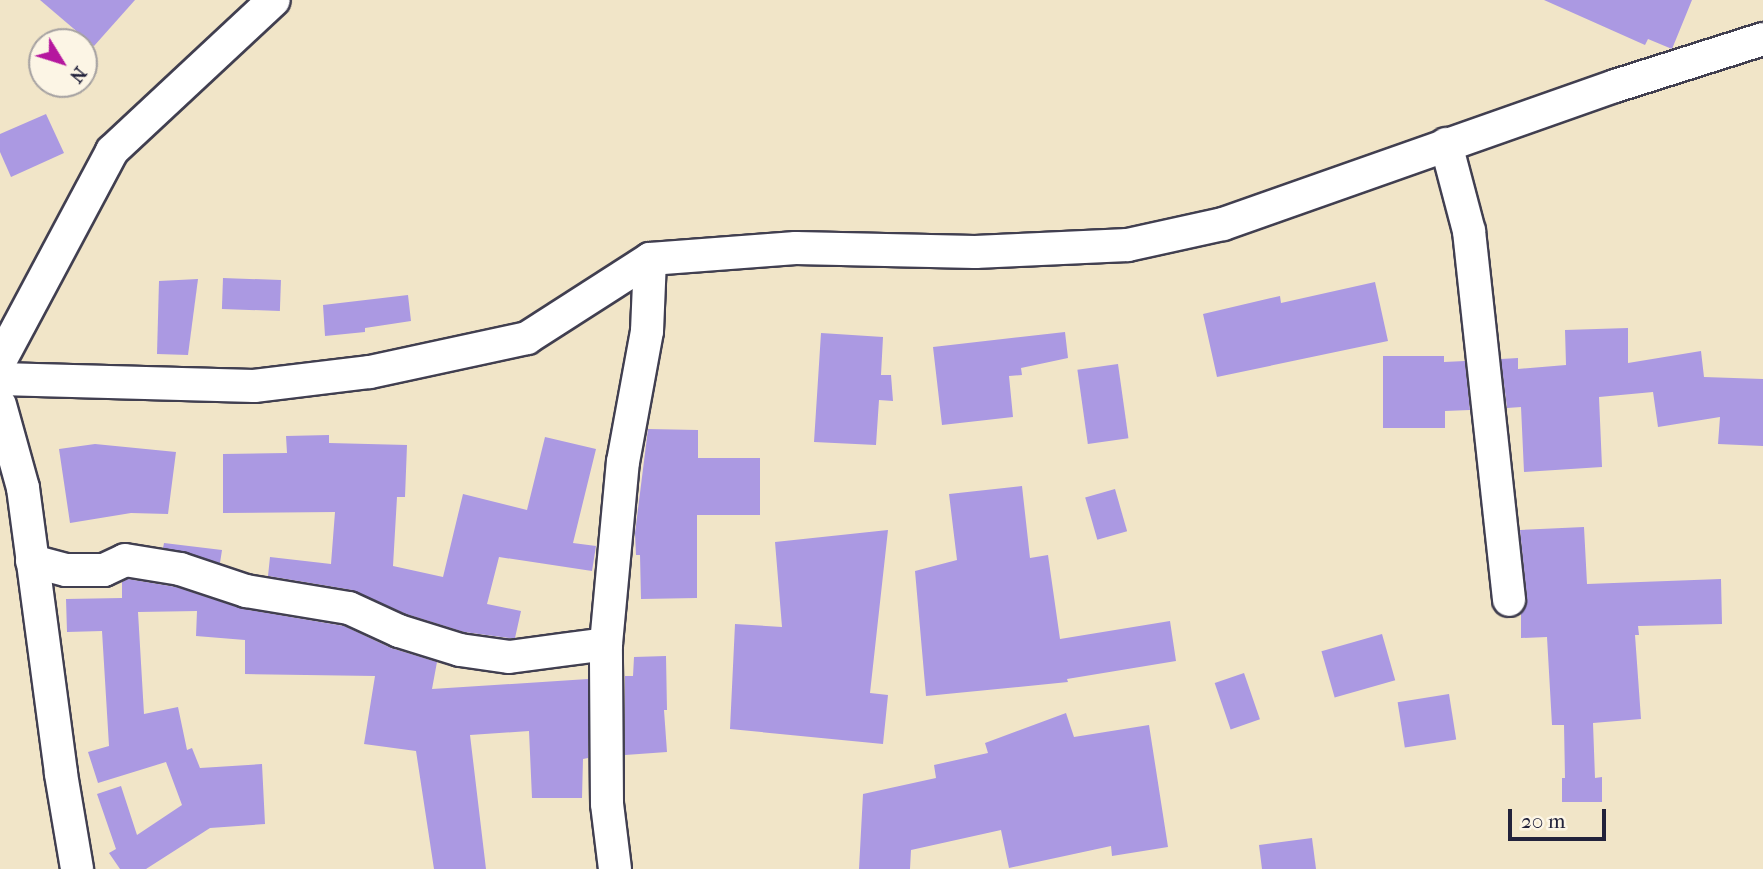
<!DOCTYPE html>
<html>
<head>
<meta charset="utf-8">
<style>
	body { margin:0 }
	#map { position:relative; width:1763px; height:869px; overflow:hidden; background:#f1e5c8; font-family:"IM FELL French Canon",serif }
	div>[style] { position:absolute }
	.building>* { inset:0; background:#ab99e2; transform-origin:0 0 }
	.roads { filter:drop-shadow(2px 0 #413f50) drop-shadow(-2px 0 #413f50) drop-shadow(0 2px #413f50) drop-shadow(0 -2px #413f50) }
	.minor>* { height:32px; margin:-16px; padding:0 16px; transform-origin:16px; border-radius:16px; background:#fff }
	span { translate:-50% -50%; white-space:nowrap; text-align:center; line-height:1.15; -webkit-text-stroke:5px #fcf5e5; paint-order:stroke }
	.north { position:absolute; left:28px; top:28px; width:70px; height:70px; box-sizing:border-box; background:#fcf5e5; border:2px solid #a5a1a1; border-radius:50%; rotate:128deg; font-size:19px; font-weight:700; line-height:28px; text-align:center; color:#22223b }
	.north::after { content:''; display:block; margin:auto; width:24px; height:32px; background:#b5179e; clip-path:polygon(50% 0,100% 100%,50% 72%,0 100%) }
	.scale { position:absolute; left:1508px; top:809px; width:98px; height:32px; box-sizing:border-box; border:4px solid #22223b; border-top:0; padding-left:9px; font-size:21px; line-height:24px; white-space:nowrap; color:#22223b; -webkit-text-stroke:5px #fcf5e5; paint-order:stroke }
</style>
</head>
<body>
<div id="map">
	<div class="building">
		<div style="clip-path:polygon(40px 0,135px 0,94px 46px)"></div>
		<div style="clip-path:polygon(1544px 0,1692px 0,1672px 49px,1648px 39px,1645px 45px)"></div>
		<div style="clip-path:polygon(46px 114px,64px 153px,11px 177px,0 152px,0 134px)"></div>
		<div style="left:223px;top:278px;width:58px;height:31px;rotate:2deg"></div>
		<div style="clip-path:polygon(198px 279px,188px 355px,157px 354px,159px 281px)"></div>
		<div style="clip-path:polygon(1375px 282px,1388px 341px,1217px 377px,1203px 314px,1280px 296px,1281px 303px)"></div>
		<div style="clip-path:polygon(408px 295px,411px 321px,365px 328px,365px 332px,325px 336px,323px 305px)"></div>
		<div style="clip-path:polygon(1628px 328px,1628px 363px,1701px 351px,1704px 377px,1763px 379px,1763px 446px,1718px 444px,1720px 417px,1658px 427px,1653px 392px,1599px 397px,1602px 467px,1524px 472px,1521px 407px,1507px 408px,1501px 359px,1518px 358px,1518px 369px,1566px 365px,1565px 330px)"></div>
		<div style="clip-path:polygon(1065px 332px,1068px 358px,1021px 368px,1022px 375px,1009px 376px,1013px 417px,942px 425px,933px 347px)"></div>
		<div style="clip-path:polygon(821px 333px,883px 337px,881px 375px,891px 375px,893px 401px,879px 400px,876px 445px,814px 442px)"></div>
		<div style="clip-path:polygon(1383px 356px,1444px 356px,1444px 362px,1465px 361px,1470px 410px,1445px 411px,1445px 428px,1383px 428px)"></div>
		<div style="left:1118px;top:364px;width:75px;height:41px;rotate:82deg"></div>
		<div style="clip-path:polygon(648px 429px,698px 430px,698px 458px,760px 458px,760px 515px,697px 515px,697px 598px,641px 599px,640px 555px,636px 555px,635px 533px)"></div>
		<div style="clip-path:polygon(329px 435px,329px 443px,407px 445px,405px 497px,397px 497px,393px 566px,443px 577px,463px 494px,527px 510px,545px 437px,596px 449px,573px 543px,596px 546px,592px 571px,499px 557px,487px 604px,521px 611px,515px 638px,509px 638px,464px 632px,406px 614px,352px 590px,268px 576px,270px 557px,331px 564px,335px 512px,223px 513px,223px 454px,287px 453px,286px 436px)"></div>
		<div style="clip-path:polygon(95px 444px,176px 452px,168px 514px,131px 513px,70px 523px,59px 449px)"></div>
		<div style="clip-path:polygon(1022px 486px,1030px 558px,1048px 555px,1060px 639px,1170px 621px,1176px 661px,1067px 679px,1068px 682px,926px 696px,915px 571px,957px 560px,949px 494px)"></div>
		<div style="left:1115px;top:489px;width:44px;height:31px;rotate:74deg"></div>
		<div style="clip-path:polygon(1584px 527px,1587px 584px,1721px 579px,1722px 624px,1638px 626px,1639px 635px,1635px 635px,1641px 719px,1593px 723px,1595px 778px,1602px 777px,1602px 802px,1562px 802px,1562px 778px,1565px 778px,1564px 725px,1552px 725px,1547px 637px,1521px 638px,1521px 614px,1527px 598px,1520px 530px)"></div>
		<div style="clip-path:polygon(888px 530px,870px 693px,888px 695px,883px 744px,730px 729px,735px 624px,782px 627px,775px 542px)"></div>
		<div style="clip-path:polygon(164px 543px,222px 550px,220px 563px,163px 548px)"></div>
		<div style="clip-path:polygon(128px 579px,176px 587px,243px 609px,344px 626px,391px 648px,437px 662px,432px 689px,588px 679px,588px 758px,583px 759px,582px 798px,532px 798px,529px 731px,470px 735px,486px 869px,434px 869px,416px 751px,364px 744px,375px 676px,245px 674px,245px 640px,196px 636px,197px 611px,138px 612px,144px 714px,178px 707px,187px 750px,192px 748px,200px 768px,262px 764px,265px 824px,210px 828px,146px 869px,120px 869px,109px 853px,116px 849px,97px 794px,121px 786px,137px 835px,182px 805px,166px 762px,98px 783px,88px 752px,109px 746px,102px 631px,67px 632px,66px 599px,122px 598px,122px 582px)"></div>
		<div style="left:1382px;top:634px;width:48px;height:63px;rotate:74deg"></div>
		<div style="clip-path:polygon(666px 656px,667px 710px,664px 710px,667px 752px,625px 755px,625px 676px,633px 676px,634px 657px)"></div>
		<div style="left:1244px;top:673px;width:49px;height:31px;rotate:71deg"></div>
		<div style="left:1449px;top:694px;width:46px;height:52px;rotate:81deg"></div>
		<div style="clip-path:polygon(1066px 713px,1074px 737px,1149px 725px,1168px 847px,1112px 856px,1111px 846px,1009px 868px,1001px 830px,911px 850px,910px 869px,859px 869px,863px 794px,936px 778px,934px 765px,988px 753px,985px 743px)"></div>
		<div style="clip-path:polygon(1312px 838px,1316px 869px,1262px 869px,1259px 845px)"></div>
	</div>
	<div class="roads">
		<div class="minor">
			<div style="left:1446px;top:144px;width:90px;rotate:75.2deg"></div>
			<div style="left:1469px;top:231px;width:371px;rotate:83.8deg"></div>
			<div style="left:0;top:361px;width:238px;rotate:-61.9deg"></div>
			<div style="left:112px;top:151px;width:221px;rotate:-43deg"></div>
			<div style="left:0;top:379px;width:254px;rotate:1.6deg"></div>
			<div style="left:254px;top:386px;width:117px;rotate:-6.9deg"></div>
			<div style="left:370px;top:372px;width:161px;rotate:-12.2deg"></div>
			<div style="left:527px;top:338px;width:146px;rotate:-32.7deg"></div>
			<div style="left:650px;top:259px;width:146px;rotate:-4.3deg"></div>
			<div style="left:796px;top:248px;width:179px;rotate:1.3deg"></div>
			<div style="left:975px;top:252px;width:153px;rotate:-2.6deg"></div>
			<div style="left:1128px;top:245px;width:97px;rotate:-12.5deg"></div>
			<div style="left:1223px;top:224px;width:416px;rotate:-19.4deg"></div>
			<div style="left:1615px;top:86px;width:155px;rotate:-17.6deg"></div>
			<div style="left:0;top:405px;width:86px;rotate:74.5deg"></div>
			<div style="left:23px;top:488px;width:289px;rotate:82.4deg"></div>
			<div style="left:61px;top:774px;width:96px;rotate:80.4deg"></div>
			<div style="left:32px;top:561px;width:35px;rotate:15deg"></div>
			<div style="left:66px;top:570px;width:38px"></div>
			<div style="left:104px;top:570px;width:23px;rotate:-25deg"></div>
			<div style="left:125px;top:560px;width:56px;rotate:9.3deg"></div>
			<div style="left:180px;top:569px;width:70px;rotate:18.4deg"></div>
			<div style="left:246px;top:591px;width:104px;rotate:9.4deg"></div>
			<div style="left:349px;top:608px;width:55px;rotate:24.7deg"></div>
			<div style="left:399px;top:631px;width:64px;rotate:17.3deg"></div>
			<div style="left:460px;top:650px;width:49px;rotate:8.1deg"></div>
			<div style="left:509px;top:657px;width:98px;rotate:-7.6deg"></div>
			<div style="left:615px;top:869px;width:65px;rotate:-97deg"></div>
			<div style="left:607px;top:804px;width:160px;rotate:-90.4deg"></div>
			<div style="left:606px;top:644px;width:183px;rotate:-84.7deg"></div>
			<div style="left:623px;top:462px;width:133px;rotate:-79.6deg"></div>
			<div style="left:647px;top:331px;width:72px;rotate:-87.6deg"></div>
		</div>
	</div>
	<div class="north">N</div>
	<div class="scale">20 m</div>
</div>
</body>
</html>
